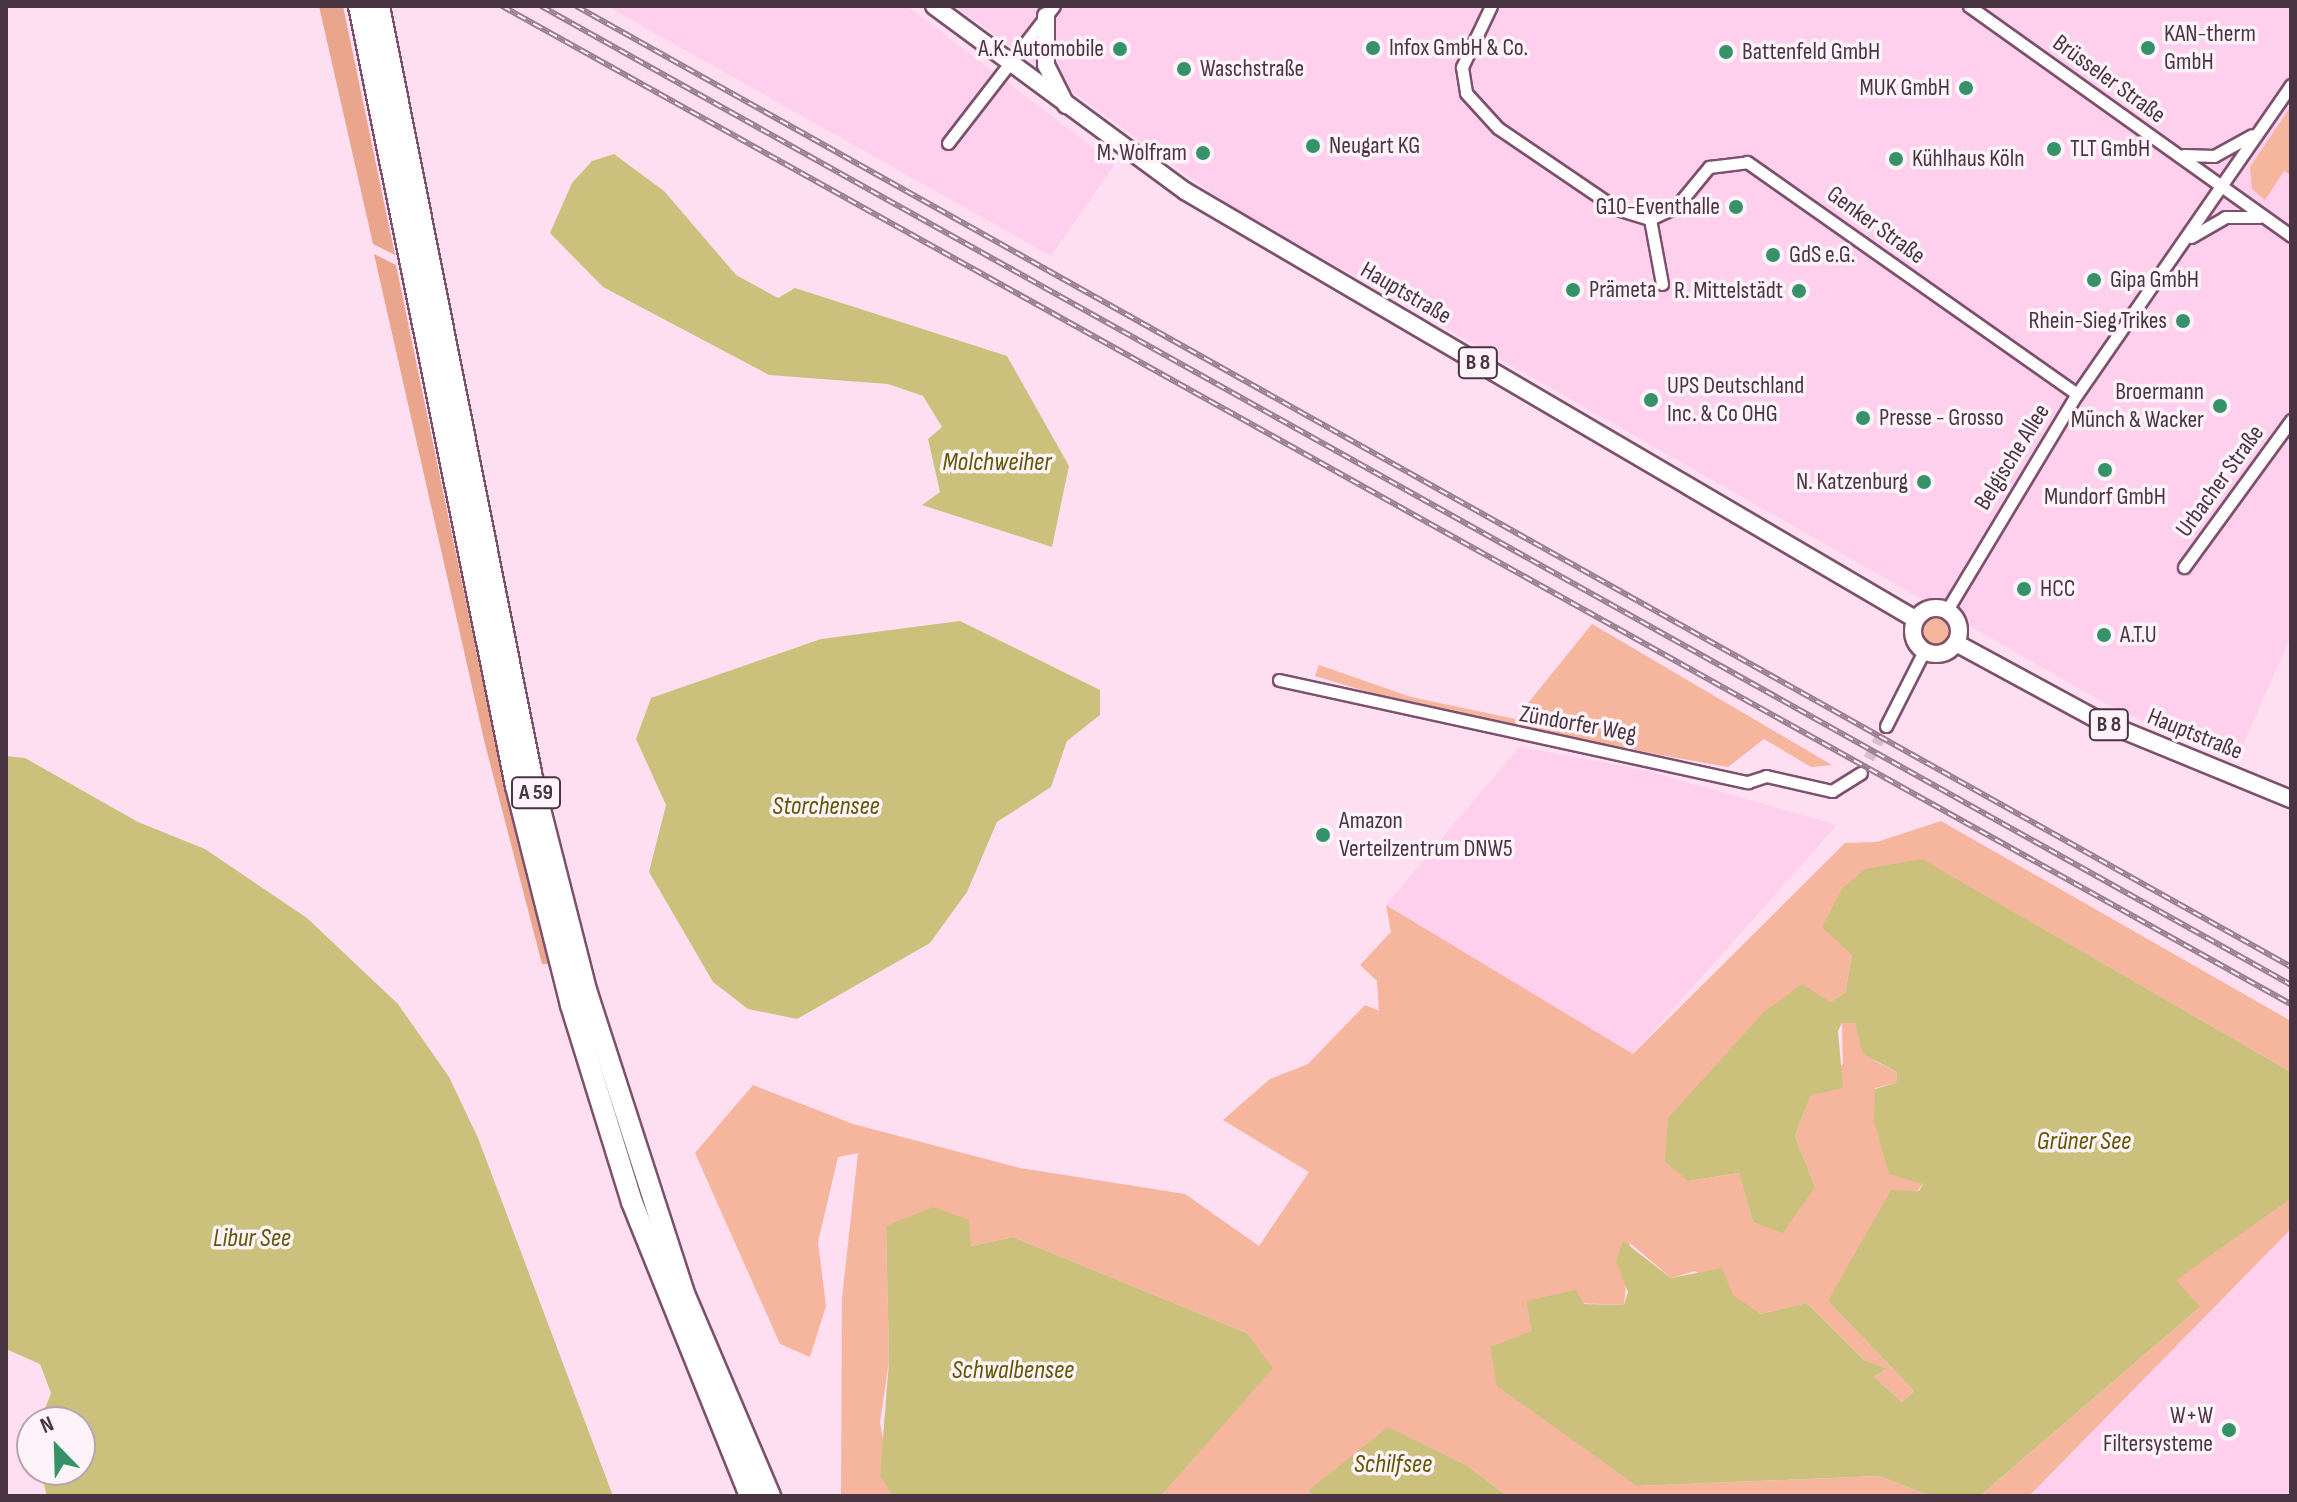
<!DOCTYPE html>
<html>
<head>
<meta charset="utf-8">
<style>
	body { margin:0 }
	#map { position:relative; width:2297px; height:1502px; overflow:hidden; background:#fedff2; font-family:"Sofia Sans Condensed",sans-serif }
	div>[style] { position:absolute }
	.built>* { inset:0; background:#ffd0ed }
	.green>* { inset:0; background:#f6b69e }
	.round { border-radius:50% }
	.forest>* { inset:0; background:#eaa68d }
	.water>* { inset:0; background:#cbc17d }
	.street-tunnel>* { height:11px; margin-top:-5.5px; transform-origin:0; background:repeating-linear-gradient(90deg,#dabdcf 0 11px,transparent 0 16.5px) }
	.roads { filter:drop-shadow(2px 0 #7d516d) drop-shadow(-2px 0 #7d516d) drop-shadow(0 2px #7d516d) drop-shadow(0 -2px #7d516d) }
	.street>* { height:11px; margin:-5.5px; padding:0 5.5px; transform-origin:5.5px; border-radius:5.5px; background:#fff }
	.primary>* { height:16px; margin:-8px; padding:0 8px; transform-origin:8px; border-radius:8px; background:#fff }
	.primary>.ring { margin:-8px; padding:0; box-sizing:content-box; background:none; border:16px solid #fff; border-radius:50% }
	.highway>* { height:20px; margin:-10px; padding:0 10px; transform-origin:10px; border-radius:10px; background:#fff }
	.rail>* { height:6px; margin-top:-3px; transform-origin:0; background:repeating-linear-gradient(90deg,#fef3f9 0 9px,#987e8e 0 18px); box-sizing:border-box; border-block:2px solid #987e8e }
	.dots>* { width:22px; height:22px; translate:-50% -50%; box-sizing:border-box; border:4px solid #fef3f9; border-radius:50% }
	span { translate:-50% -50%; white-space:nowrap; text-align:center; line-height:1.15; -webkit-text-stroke:7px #fef3f9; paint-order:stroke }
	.shield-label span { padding:2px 6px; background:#fef3f9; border:2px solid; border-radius:6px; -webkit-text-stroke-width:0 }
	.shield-label { font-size:22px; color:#493441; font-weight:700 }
	.poi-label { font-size:24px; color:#493441 }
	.left { translate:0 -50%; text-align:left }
	.right { translate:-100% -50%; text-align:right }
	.street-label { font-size:24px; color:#493441 }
	.water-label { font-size:26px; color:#625700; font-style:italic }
	.frame { position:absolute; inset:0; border:8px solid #493441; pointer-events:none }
	.north { position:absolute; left:16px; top:1406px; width:80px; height:80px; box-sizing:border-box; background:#fef3f9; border:2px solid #b6a7af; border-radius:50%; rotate:337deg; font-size:22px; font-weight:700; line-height:32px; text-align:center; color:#493441 }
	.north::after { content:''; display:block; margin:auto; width:28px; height:36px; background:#359269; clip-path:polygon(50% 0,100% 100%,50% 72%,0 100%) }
</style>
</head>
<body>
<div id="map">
	<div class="built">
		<div style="clip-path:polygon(607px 6px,907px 6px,1115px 164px,1051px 256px)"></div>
		<div style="clip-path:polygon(955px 6px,2291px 6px,2291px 636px,2235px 763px,2110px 706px,1227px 204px)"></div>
		<div style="clip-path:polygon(1519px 747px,1644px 770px,1837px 825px,1633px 1054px,1386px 905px)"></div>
		<div style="clip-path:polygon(2291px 1229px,2291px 1496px,2029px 1496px)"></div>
	</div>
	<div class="green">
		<div style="clip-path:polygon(2291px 106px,2291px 175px,2284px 171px,2265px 200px,2252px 189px,2250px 167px)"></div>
		<div class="round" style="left:1919px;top:615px;width:32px;height:32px"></div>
		<div style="clip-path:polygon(1592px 624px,1832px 765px,1811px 767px,1764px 739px,1728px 767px,1655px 754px,1405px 703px,1315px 676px,1319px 665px,1411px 697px,1515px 719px)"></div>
		<div style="clip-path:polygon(1941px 821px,2291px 1021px,2291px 1072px,2022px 917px,1852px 955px,1845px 993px,1830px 1002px,1688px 1181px,1739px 1173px,1753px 1222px,1815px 1187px,1795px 1136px,1811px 1095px,1843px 1064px,1842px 1023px,1855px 1023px,1875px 1061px,1897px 1072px,1896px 1083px,1875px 1088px,1882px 1142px,1923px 1184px,1828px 1301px,1914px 1391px,1902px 1402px,1874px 1377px,1886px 1370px,1864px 1360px,1807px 1303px,1761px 1314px,1695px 1271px,1671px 1278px,1630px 1243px,1624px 1305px,1526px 1301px,1533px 1331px,1637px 1486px,1879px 1476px,1931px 1496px,1507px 1496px,1469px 1467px,1310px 1489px,1312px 1496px,1161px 1496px,1272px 1368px,1247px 1333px,1013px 1237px,971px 1246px,886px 1227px,889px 1361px,880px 1422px,893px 1496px,841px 1496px,842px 1298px,858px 1153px,838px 1157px,818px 1242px,826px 1306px,810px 1357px,780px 1344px,695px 1153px,753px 1085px,853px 1124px,1020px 1168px,1185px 1194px,1259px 1246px,1309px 1172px,1223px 1120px,1270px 1079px,1308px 1064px,1365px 1005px,1379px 1011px,1377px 981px,1360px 965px,1391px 932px,1386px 905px,1633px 1054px,1845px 843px,1877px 842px)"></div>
		<div style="clip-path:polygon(2291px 1199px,2291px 1229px,2029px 1496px,1980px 1496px,2199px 1308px,2175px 1280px)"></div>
	</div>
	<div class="forest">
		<div style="clip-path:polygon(319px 6px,343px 6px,395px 255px,373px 244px)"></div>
		<div style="clip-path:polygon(374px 254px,396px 265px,496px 746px,549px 964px,542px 964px,485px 744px)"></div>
	</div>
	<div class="water">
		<div style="clip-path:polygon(614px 154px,664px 191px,736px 275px,778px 298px,795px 288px,1007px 356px,1069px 466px,1052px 547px,922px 505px,940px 492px,928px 439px,942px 427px,923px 396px,888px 384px,769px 375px,603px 287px,550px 233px,572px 183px,592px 161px)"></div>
		<div style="clip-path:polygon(960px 621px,1100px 690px,1100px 715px,1067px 741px,1051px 787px,997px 822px,967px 892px,930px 943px,797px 1019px,748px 1009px,713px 982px,649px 872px,666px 805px,636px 739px,651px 698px,821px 639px)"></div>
		<div style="clip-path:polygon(6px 756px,25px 758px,138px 822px,205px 849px,307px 918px,398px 1004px,449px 1077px,478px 1138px,613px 1496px,47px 1496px,40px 1470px,80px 1470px,80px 1422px,40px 1422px,51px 1393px,40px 1364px,6px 1349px)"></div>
		<div style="clip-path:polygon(1922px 859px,2291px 1072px,2291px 1199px,2176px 1280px,2200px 1307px,1980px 1496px,1931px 1496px,1879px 1476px,1637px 1486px,1497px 1386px,1490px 1347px,1532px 1331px,1526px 1301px,1576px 1290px,1584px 1304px,1624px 1305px,1628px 1292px,1616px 1262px,1623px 1241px,1671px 1278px,1722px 1268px,1733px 1295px,1761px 1314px,1807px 1303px,1864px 1360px,1887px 1369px,1874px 1377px,1902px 1402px,1914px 1391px,1828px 1301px,1891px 1190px,1919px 1191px,1923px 1184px,1889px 1174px,1874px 1121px,1875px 1089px,1896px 1083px,1897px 1072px,1863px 1054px,1855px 1023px,1842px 1023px,1838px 1031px,1843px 1088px,1811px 1095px,1795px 1136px,1815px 1187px,1783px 1233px,1753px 1222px,1739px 1173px,1688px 1181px,1665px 1162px,1668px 1118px,1764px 1012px,1802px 984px,1830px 1002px,1845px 993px,1852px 955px,1822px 927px,1842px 889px,1865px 869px)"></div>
		<div style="clip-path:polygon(933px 1207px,969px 1220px,971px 1246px,1013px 1237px,1247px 1333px,1273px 1368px,1161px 1496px,893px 1496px,880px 1476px,889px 1361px,886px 1226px)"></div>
		<div style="clip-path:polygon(1388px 1427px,1469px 1467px,1507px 1496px,1312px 1496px,1309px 1490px)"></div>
	</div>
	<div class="street-tunnel">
		<div style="left:1861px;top:773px;width:53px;rotate:-62deg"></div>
	</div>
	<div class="roads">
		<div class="street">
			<div style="left:1491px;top:6px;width:68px;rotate:115.4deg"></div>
			<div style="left:1462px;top:67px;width:26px;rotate:81deg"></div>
			<div style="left:1466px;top:93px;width:47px;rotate:47.6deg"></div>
			<div style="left:1498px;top:128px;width:144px;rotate:34.2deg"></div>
			<div style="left:1617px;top:209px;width:34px;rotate:17deg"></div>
			<div style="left:1650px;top:219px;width:29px;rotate:-25deg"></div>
			<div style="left:1676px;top:207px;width:52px;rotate:-50.5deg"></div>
			<div style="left:1709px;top:167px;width:38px;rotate:-7deg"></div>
			<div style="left:1747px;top:162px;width:403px;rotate:35.1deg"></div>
			<div style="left:1969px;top:6px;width:396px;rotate:35.5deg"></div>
			<div style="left:948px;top:143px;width:173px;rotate:-52.3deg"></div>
			<div style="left:2184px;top:155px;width:30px;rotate:2deg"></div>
			<div style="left:2214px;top:156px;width:43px;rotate:-28.9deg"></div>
			<div style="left:1650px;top:219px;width:66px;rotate:79.5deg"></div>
			<div style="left:2191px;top:237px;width:39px;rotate:-30deg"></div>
			<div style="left:2225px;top:217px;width:34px"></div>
			<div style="left:2184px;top:567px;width:182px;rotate:-53.9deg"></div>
			<div style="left:1947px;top:610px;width:252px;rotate:-59deg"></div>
			<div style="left:2077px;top:394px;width:376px;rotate:-55.3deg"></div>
			<div style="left:1279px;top:680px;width:480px;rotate:12.3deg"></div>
			<div style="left:1748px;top:782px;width:19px;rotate:-18deg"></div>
			<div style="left:1766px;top:776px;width:68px;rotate:12.8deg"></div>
			<div style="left:1832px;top:791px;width:34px;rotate:-32deg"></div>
			<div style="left:1886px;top:726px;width:84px;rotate:-63.1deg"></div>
		</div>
		<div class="primary">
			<div style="left:934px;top:6px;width:312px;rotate:36.4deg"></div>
			<div style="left:1185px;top:191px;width:846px;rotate:30.38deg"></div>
			<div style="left:1046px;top:16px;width:49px;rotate:90deg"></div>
			<div style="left:1046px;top:65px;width:45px;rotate:63.4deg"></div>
			<div class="ring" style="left:1913px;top:608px;width:30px;height:30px"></div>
			<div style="left:1956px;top:643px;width:162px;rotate:28.5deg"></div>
			<div style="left:2098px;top:720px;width:209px;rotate:22.3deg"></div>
		</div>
		<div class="highway">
			<div style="left:359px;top:6px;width:796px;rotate:78.62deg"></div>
			<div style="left:516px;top:786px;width:226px;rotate:75.9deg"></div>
			<div style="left:571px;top:1005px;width:206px;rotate:72.8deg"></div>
			<div style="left:632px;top:1202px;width:317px;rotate:68.1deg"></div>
			<div style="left:379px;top:6px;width:787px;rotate:78.79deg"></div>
			<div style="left:532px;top:778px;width:222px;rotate:75.7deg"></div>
			<div style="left:587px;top:993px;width:313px;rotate:72.1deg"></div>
			<div style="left:683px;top:1291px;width:223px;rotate:67deg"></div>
		</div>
	</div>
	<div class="rail">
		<div style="left:502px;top:6px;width:2049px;rotate:29.16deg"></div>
		<div style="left:541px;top:6px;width:2005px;rotate:29.22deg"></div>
		<div style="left:576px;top:6px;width:1966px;rotate:29.26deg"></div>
	</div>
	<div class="dots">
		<div style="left:1373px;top:48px;background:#359269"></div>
		<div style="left:2148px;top:48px;background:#359269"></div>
		<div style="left:1120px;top:49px;background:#359269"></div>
		<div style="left:1726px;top:52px;background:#359269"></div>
		<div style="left:1184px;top:69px;background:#359269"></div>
		<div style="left:1966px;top:88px;background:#359269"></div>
		<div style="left:1313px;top:146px;background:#359269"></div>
		<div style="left:2054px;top:149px;background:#359269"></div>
		<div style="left:1203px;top:153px;background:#359269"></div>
		<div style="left:1896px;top:159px;background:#359269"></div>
		<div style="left:1736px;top:207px;background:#359269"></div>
		<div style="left:1773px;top:255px;background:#359269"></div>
		<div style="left:2094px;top:280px;background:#359269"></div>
		<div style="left:1573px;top:290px;background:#359269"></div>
		<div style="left:1799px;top:291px;background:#359269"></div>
		<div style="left:2183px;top:321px;background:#359269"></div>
		<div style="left:1651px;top:400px;background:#359269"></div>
		<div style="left:2220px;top:406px;background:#359269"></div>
		<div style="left:1863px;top:418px;background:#359269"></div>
		<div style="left:2105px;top:470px;background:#359269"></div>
		<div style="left:1924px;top:482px;background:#359269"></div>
		<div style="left:2024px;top:589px;background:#359269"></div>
		<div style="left:2104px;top:635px;background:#359269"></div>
		<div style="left:1323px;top:835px;background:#359269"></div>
		<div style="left:2229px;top:1430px;background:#359269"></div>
	</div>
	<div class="shield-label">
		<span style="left:1478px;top:363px">B 8</span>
		<span style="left:2109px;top:725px">B 8</span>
		<span style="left:536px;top:793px">A 59</span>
	</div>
	<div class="poi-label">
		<span class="left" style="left:2164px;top:48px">KAN-therm<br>GmbH</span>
		<span class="left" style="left:1389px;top:48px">Infox GmbH &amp; Co.</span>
		<span class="right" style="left:1104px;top:49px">A.K. Automobile</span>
		<span class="left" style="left:1742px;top:52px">Battenfeld GmbH</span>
		<span class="left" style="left:1200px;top:69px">Waschstraße</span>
		<span class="right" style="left:1950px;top:88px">MUK GmbH</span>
		<span class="left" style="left:1329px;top:146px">Neugart KG</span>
		<span class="left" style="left:2070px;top:149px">TLT GmbH</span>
		<span class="right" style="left:1187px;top:153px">M. Wolfram</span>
		<span class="left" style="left:1912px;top:159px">Kühlhaus Köln</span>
		<span class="right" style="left:1720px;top:207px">G10-Eventhalle</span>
		<span class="left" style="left:1789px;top:255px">GdS e.G.</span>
		<span class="left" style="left:2110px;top:280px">Gipa GmbH</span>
		<span class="left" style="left:1589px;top:290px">Prämeta</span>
		<span class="right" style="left:1783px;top:291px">R. Mittelstädt</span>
		<span class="right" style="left:2167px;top:321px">Rhein-Sieg Trikes</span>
		<span class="left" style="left:1667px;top:400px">UPS Deutschland<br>Inc. &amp; Co OHG</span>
		<span class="right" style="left:2204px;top:406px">Broermann<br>Münch &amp; Wacker</span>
		<span class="left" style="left:1879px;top:418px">Presse - Grosso</span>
		<span class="right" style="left:1908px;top:482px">N. Katzenburg</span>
		<span style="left:2105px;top:497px">Mundorf GmbH</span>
		<span class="left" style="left:2040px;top:589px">HCC</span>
		<span class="left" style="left:2120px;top:635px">A.T.U</span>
		<span class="left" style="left:1339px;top:835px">Amazon<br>Verteilzentrum DNW5</span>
		<span class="right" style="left:2213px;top:1430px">W+W<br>Filtersysteme</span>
	</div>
	<div class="street-label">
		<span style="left:2109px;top:79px;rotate:36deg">Brüsseler Straße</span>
		<span style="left:1876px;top:225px;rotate:36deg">Genker Straße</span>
		<span style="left:1406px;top:293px;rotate:30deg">Hauptstraße</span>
		<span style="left:2012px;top:457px;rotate:-58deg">Belgische Allee</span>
		<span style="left:2220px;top:481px;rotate:-54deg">Urbacher Straße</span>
		<span style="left:1578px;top:724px;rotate:10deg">Zündorfer Weg</span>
		<span style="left:2195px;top:734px;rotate:22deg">Hauptstraße</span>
	</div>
	<div class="water-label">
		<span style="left:997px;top:463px">Molchweiher</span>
		<span style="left:826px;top:807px">Storchensee</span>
		<span style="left:2084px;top:1142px">Grüner See</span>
		<span style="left:252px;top:1239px">Libur See</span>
		<span style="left:1013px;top:1371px">Schwalbensee</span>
		<span style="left:1393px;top:1465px">Schilfsee</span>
	</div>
	<div class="frame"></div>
	<div class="north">N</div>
</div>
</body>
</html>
